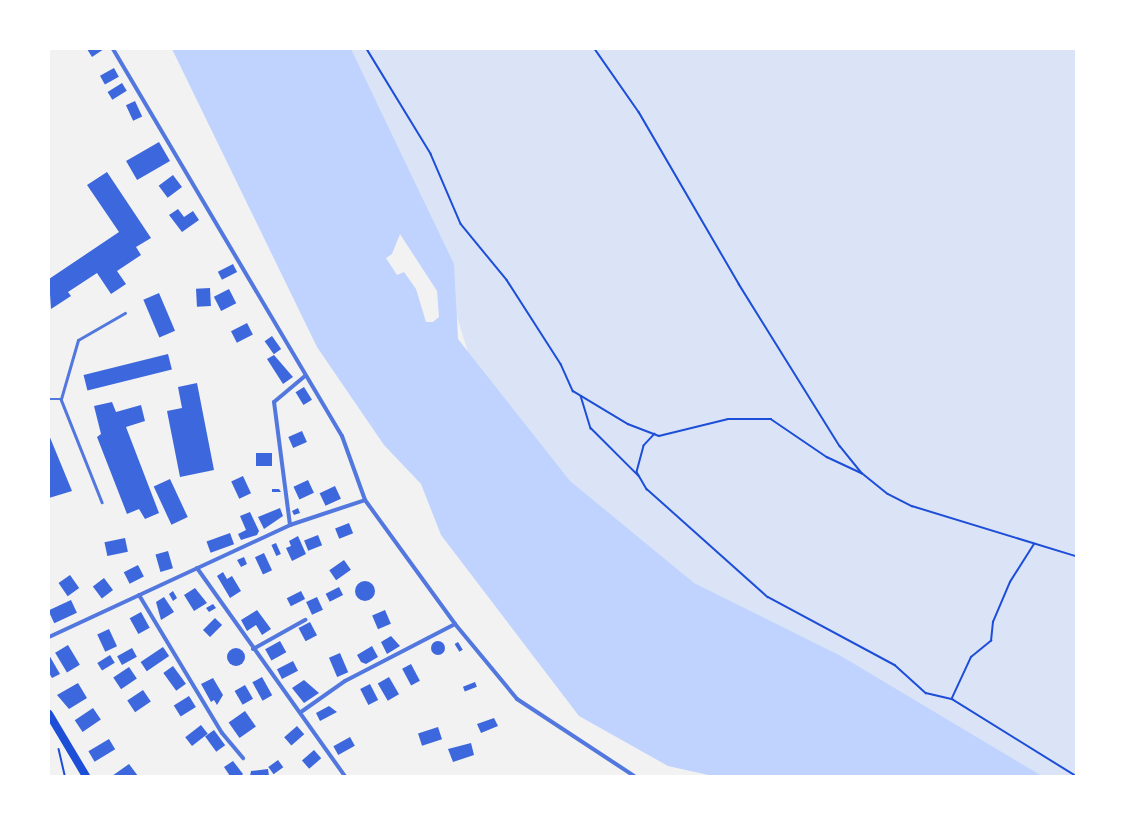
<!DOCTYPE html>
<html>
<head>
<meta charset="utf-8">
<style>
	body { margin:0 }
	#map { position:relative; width:1125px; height:825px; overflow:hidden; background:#f2f2f2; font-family:Rubik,sans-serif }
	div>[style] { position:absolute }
	.green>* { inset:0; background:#dbe4f7 }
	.water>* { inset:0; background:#bfd3fe }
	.building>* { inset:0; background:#3d67dc; transform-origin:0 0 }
	.round { border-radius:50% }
	.path>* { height:1.5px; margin:-0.75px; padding:0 0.75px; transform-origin:0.75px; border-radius:0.75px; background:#1d4ed8 }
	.service>* { height:2.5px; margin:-1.25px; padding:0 1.25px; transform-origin:1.25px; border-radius:1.25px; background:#5277de }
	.minor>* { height:4px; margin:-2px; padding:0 2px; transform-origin:2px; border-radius:2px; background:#5277de }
	.primary>* { height:8px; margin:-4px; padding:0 4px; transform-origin:4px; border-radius:4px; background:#1d4ed8 }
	span { translate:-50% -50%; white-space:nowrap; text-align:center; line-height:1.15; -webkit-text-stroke:3px #fff; paint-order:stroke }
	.frame { position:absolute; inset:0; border:50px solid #fff; pointer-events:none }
</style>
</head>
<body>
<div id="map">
	<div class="green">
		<div style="clip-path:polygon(339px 49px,1076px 49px,1076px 776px,1031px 776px,687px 587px,563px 483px,468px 352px,432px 238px)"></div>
	</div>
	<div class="water">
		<div style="clip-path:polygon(evenodd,172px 49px,351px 49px,454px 264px,458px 339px,570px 481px,694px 583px,841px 656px,1042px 776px,713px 776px,668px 766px,579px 716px,441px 535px,421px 484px,384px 445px,317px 347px,172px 49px,400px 234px,437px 291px,439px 317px,433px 322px,426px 322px,416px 289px,404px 272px,397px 275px,386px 258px,392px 254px,400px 234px)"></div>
	</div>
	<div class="building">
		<div style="clip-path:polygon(87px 49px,104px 49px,92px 57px)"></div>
		<div style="left:114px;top:68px;width:10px;height:16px;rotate:61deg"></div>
		<div style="left:122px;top:83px;width:9px;height:17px;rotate:58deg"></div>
		<div style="left:135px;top:101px;width:17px;height:10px;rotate:65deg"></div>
		<div style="left:159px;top:142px;width:22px;height:38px;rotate:60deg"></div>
		<div style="clip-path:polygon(107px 172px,151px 238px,136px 247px,141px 255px,117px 271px,126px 284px,111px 294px,97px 273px,68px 292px,71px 296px,51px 309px,49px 279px,119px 232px,87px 185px)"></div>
		<div style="left:173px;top:175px;width:15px;height:18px;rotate:53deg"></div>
		<div style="clip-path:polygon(178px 209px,184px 217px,193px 211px,199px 220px,182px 232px,169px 215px)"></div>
		<div style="left:233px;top:264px;width:9px;height:17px;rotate:63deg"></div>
		<div style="left:210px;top:288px;width:18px;height:14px;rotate:87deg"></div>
		<div style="left:229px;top:289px;width:16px;height:17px;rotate:63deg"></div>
		<div style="left:159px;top:293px;width:41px;height:17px;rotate:67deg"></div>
		<div style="left:247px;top:323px;width:13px;height:18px;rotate:63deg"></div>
		<div style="left:272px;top:336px;width:16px;height:9px;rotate:55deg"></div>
		<div style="left:168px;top:354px;width:16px;height:87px;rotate:76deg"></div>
		<div style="clip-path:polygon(274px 355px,293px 377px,283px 384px,267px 359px)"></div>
		<div style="clip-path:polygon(197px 383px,214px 470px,180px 477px,167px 411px,182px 408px,178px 387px)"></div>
		<div style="left:304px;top:387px;width:15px;height:10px;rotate:58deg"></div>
		<div style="clip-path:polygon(112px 402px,116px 412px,141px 405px,145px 421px,126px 427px,159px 513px,145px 519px,139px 509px,127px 514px,97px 437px,101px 434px,94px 406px)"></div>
		<div style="left:302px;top:431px;width:12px;height:15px;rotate:66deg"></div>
		<div style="clip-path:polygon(49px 435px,72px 491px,49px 498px)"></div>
		<div style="left:256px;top:453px;width:16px;height:13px"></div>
		<div style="left:243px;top:476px;width:19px;height:13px;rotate:65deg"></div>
		<div style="left:170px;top:479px;width:42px;height:18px;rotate:65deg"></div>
		<div style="left:308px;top:480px;width:14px;height:16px;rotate:65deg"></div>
		<div style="left:335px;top:486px;width:14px;height:17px;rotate:65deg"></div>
		<div style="clip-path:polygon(272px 489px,279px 489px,281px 492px,272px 492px)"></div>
		<div style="clip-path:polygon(280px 508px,283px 516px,264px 529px,258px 517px)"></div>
		<div style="clip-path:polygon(298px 508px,300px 513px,294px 515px,292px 511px)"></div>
		<div style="clip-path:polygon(250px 512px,259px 531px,257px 535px,241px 540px,238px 534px,246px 530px,240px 516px)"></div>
		<div style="left:349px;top:523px;width:11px;height:15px;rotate:68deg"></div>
		<div style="left:230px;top:533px;width:12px;height:25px;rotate:70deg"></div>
		<div style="left:318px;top:535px;width:11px;height:15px;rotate:68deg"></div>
		<div style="clip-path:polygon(298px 536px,306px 554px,292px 561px,286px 548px,291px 546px,289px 541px)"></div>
		<div style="left:125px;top:538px;width:14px;height:21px;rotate:78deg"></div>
		<div style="left:276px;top:543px;width:12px;height:5px;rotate:66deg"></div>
		<div style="left:168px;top:551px;width:18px;height:13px;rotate:74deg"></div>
		<div style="left:264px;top:553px;width:19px;height:10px;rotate:65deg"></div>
		<div style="clip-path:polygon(244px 557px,247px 564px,241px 567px,237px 560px)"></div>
		<div style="left:344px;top:560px;width:12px;height:18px;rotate:55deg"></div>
		<div style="left:138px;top:565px;width:13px;height:16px;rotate:63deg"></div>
		<div style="clip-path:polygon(223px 572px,227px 579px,232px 576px,241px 591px,230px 598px,217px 576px)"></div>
		<div style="left:70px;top:575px;width:16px;height:14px;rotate:55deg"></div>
		<div style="left:104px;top:578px;width:15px;height:14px;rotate:53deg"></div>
		<div class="round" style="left:355px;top:581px;width:20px;height:20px"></div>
		<div style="left:339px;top:587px;width:9px;height:15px;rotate:63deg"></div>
		<div style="clip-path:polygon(195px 588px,207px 603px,194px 611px,184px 595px)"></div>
		<div style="clip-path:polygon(173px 591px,177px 598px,173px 601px,169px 594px)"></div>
		<div style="left:301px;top:591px;width:9px;height:16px;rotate:63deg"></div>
		<div style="clip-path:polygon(164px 597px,174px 612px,161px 620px,156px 602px)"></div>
		<div style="left:317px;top:597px;width:14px;height:12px;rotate:65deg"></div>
		<div style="left:71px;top:600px;width:14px;height:25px;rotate:65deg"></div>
		<div style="clip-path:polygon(213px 604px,216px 608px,209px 612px,206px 608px)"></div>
		<div style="clip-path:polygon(257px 610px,271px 629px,262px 635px,256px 625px,247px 631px,241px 620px)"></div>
		<div style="left:385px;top:610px;width:15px;height:14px;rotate:67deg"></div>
		<div style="left:141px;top:612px;width:18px;height:13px;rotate:61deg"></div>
		<div style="left:215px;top:618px;width:10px;height:17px;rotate:45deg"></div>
		<div style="left:310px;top:622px;width:15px;height:13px;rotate:62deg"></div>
		<div style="left:109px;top:629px;width:19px;height:13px;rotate:65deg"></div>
		<div style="clip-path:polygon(391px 636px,400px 646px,387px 654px,381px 642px)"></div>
		<div class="round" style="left:431px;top:641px;width:14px;height:14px"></div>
		<div style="left:280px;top:641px;width:13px;height:17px;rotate:61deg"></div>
		<div style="left:458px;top:642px;width:9px;height:4px;rotate:58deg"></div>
		<div style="left:68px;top:645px;width:23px;height:15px;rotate:59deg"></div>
		<div style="clip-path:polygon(372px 646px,378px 657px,366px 664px,361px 662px,357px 655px)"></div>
		<div style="left:163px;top:647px;width:11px;height:27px;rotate:56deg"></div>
		<div class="round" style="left:227px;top:648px;width:18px;height:18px"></div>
		<div style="left:132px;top:648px;width:10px;height:17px;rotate:61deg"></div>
		<div style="left:340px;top:653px;width:21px;height:12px;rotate:67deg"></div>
		<div style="clip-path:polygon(49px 655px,60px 674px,52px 678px,49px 673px)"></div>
		<div style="left:110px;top:655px;width:9px;height:15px;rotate:58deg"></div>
		<div style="left:293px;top:661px;width:11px;height:18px;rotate:63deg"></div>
		<div style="left:411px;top:664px;width:19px;height:10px;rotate:62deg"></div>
		<div style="left:173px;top:666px;width:22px;height:12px;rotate:54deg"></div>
		<div style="left:129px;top:667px;width:14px;height:19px;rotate:56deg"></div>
		<div style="left:262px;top:677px;width:21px;height:11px;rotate:61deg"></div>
		<div style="left:389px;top:677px;width:20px;height:13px;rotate:60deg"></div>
		<div style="clip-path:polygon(213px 678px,223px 695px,217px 705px,214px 700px,211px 702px,201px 684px)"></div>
		<div style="clip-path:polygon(304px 680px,319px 693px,304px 703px,292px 688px)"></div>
		<div style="left:475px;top:682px;width:5px;height:13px;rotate:68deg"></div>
		<div style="clip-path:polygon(78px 683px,87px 698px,69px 709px,57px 695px)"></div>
		<div style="left:370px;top:684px;width:18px;height:11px;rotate:63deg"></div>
		<div style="left:245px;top:685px;width:16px;height:12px;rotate:60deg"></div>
		<div style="left:143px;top:690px;width:14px;height:19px;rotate:56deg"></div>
		<div style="left:189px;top:696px;width:13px;height:18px;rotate:58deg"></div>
		<div style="clip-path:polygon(329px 706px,337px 712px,320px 721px,316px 713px)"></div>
		<div style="left:93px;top:708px;width:14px;height:22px;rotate:56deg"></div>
		<div style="left:245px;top:711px;width:19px;height:20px;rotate:55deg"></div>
		<div style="clip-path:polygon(494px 718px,498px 726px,481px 733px,477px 724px)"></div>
		<div style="left:201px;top:725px;width:11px;height:20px;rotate:52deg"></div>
		<div style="left:297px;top:726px;width:11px;height:17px;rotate:49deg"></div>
		<div style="left:438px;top:727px;width:13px;height:21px;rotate:72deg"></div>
		<div style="left:214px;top:730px;width:19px;height:11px;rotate:54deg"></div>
		<div style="left:350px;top:737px;width:10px;height:19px;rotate:61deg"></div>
		<div style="left:109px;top:739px;width:12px;height:24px;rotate:59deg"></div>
		<div style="clip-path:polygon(471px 743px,474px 755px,453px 762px,448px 749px)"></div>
		<div style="left:314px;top:750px;width:11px;height:16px;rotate:49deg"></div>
		<div style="left:278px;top:760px;width:9px;height:12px;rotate:54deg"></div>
		<div style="clip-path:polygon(233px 761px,243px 774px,241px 776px,230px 776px,224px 767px)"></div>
		<div style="clip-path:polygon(129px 764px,138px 776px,112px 776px)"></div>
		<div style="clip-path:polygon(268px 769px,269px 776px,250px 776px,251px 771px)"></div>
	</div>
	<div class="path">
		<div style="left:367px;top:49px;width:123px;rotate:58.6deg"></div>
		<div style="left:431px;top:154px;width:76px;rotate:66.8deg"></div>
		<div style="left:461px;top:224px;width:72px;rotate:50.6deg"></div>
		<div style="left:507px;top:280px;width:100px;rotate:57.3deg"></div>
		<div style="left:561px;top:364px;width:30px;rotate:66deg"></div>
		<div style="left:573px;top:391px;width:64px;rotate:31deg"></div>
		<div style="left:628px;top:424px;width:33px;rotate:21deg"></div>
		<div style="left:659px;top:436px;width:71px;rotate:-13.8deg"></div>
		<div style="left:728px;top:419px;width:43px"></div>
		<div style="left:771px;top:419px;width:68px;rotate:34.2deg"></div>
		<div style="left:827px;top:457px;width:38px;rotate:25deg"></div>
		<div style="left:595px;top:49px;width:77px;rotate:55.1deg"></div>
		<div style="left:639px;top:112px;width:199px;rotate:59.8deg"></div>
		<div style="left:739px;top:284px;width:191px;rotate:58.1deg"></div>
		<div style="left:840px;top:446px;width:35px;rotate:51deg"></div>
		<div style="left:862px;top:473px;width:33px;rotate:39deg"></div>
		<div style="left:888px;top:494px;width:27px;rotate:27deg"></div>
		<div style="left:912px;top:506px;width:171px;rotate:17deg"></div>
		<div style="left:581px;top:396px;width:34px;rotate:73deg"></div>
		<div style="left:591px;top:428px;width:68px;rotate:45deg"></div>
		<div style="left:655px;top:434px;width:16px;rotate:133deg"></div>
		<div style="left:644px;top:446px;width:27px;rotate:105deg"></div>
		<div style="left:637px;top:472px;width:20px;rotate:60deg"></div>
		<div style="left:647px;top:489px;width:162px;rotate:41.8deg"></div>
		<div style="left:768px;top:597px;width:144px;rotate:28.2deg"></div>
		<div style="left:895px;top:665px;width:42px;rotate:42.1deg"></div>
		<div style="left:926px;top:693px;width:27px;rotate:13deg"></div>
		<div style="left:952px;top:699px;width:146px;rotate:31.8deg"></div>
		<div style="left:952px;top:698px;width:45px;rotate:-65.1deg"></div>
		<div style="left:971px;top:657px;width:26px;rotate:-39deg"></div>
		<div style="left:991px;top:641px;width:19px;rotate:-84deg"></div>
		<div style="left:993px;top:622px;width:43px;rotate:-67deg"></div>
		<div style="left:1010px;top:582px;width:45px;rotate:-57.7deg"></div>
		<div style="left:59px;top:749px;width:28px;rotate:77deg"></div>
	</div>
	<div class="service">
		<div style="left:49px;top:399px;width:12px"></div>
		<div style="left:61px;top:399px;width:111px;rotate:68.3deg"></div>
		<div style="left:61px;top:399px;width:61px;rotate:-73.9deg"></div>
		<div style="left:78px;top:340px;width:54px;rotate:-29.9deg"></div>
	</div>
	<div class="minor">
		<div style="left:113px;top:49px;width:450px;rotate:59.4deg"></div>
		<div style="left:342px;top:436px;width:68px;rotate:70.2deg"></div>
		<div style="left:365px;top:500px;width:153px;rotate:54deg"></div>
		<div style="left:455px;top:624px;width:97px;rotate:50.4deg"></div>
		<div style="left:517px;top:699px;width:140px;rotate:33.3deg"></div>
		<div style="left:290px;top:525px;width:124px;rotate:-97.4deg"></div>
		<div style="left:274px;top:402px;width:40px;rotate:-40deg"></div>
		<div style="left:197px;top:568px;width:255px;rotate:54.6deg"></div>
		<div style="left:139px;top:595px;width:161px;rotate:59deg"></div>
		<div style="left:222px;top:733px;width:33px;rotate:50deg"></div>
		<div style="left:49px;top:637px;width:266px;rotate:-24.9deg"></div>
		<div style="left:290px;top:525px;width:79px;rotate:-18.4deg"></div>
		<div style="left:253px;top:649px;width:60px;rotate:-29.1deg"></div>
		<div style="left:301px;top:712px;width:54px;rotate:-35.2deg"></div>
		<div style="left:345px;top:681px;width:124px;rotate:-27.4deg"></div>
	</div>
	<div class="primary">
		<div style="left:49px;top:714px;width:72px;rotate:59.2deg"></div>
	</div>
	<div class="frame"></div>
</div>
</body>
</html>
